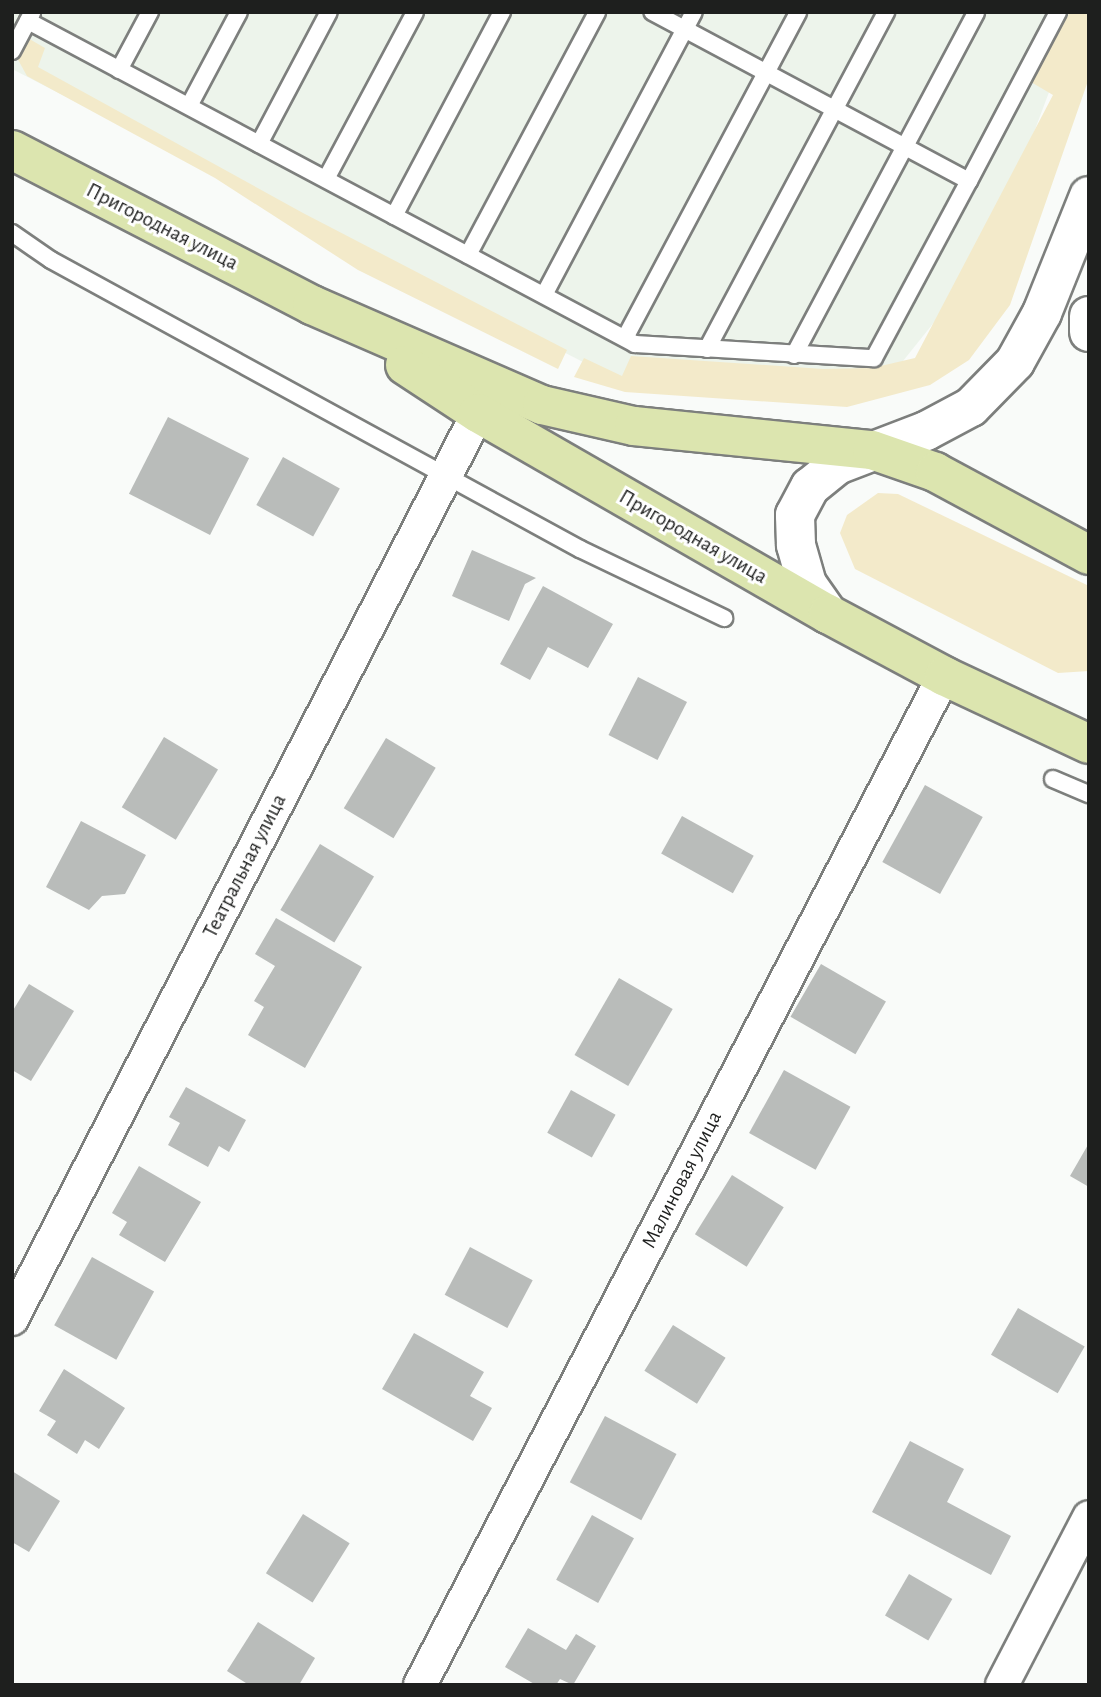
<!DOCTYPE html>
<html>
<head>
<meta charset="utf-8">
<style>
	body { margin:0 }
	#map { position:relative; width:1101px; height:1697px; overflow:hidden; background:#f9fbf9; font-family:"Alegreya Sans",sans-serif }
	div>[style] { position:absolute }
	.built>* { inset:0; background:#edf4eb }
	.green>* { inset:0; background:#f3eaca }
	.building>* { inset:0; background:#b9bcba; transform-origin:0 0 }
	.roads { filter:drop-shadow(2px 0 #7d7f7d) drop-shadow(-2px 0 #7d7f7d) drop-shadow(0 2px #7d7f7d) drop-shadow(0 -2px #7d7f7d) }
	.service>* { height:16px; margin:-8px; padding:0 8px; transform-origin:8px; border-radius:8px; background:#fff }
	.minor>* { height:32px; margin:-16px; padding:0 16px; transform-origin:16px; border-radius:16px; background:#fff }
	.tertiary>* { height:38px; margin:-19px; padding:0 19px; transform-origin:19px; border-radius:19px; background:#fff }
	.primary>* { height:38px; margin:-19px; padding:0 19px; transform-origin:19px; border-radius:19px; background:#dce5af }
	span { translate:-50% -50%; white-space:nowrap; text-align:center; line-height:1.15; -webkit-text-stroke:6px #fff; paint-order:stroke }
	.street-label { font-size:21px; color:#1e1f1e }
	.frame { position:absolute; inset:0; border:14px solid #1e1f1e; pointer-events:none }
</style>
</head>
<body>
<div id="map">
	<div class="built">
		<div style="clip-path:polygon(12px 12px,1079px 12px,988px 255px,887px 381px,622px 382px,12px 69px)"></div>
	</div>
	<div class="green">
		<div style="clip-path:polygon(1070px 12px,1089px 12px,1089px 78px,1010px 305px,969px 360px,930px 385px,847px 407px,625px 392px,574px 377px,584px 358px,622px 376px,631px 356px,823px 369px,872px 368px,915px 358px,1053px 95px,1031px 82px)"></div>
		<div style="clip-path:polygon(26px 37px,45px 48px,38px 67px,303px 213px,567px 350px,558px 369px,358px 270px,215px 178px,27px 76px,16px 56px)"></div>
		<div style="clip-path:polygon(878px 493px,898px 494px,1089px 586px,1089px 671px,1058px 673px,855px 569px,840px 533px,847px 515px)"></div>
	</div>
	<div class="building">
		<div style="left:168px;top:417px;width:91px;height:86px;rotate:27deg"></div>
		<div style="left:283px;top:457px;width:65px;height:55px;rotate:29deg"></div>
		<div style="clip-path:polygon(472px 550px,536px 578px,525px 584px,509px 621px,452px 596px)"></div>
		<div style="clip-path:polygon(543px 586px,613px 624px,588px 668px,548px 647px,530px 680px,500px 664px)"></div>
		<div style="left:638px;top:677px;width:55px;height:65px;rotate:27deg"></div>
		<div style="left:164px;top:737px;width:63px;height:82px;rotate:31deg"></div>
		<div style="left:386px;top:738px;width:58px;height:82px;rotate:31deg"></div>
		<div style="left:925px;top:785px;width:66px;height:88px;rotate:29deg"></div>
		<div style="left:682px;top:816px;width:82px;height:43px;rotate:29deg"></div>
		<div style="clip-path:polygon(81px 821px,146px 855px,125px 894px,102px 896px,89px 910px,46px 887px)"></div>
		<div style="left:320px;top:844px;width:63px;height:77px;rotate:31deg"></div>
		<div style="clip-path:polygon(276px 918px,362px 967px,305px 1068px,248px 1035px,264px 1007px,254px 1001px,275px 966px,255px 954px)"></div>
		<div style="left:821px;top:964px;width:75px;height:61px;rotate:30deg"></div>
		<div style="left:619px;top:978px;width:62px;height:89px;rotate:30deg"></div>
		<div style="clip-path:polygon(29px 984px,74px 1011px,31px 1081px,12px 1070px,12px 1012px)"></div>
		<div style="left:784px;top:1070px;width:76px;height:72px;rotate:29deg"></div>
		<div style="clip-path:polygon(186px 1087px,246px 1120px,229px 1152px,219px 1146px,208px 1167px,168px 1145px,180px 1123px,169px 1117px)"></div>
		<div style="left:571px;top:1090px;width:51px;height:49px;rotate:29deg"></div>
		<div style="clip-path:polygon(1089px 1143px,1089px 1187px,1070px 1176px)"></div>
		<div style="clip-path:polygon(139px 1166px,201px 1202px,165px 1262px,119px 1235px,127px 1222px,112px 1213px)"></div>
		<div style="left:732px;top:1175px;width:61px;height:70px;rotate:32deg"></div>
		<div style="left:470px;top:1247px;width:71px;height:54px;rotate:28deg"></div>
		<div style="left:92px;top:1257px;width:71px;height:78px;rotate:29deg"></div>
		<div style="left:1018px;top:1308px;width:77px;height:54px;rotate:30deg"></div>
		<div style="left:673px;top:1325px;width:62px;height:54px;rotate:32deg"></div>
		<div style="clip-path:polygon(414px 1333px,484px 1372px,470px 1396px,492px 1408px,473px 1441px,382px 1389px)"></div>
		<div style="clip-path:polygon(64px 1369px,125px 1408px,99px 1449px,85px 1440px,77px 1454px,47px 1435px,56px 1421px,39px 1411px)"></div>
		<div style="left:605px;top:1416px;width:81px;height:75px;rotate:28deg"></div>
		<div style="clip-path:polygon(910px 1441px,964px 1469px,947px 1502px,1011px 1536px,991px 1575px,872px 1512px)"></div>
		<div style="clip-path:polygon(12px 1471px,60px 1501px,29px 1552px,12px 1542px)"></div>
		<div style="left:303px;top:1514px;width:55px;height:70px;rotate:32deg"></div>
		<div style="left:592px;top:1515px;width:48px;height:74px;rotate:29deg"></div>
		<div style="left:909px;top:1574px;width:50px;height:48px;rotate:30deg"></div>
		<div style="clip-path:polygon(258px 1622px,315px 1658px,299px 1685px,249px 1685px,227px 1671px)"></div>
		<div style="clip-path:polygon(528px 1628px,566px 1650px,576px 1634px,596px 1646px,573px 1685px,560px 1679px,556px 1685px,536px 1685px,505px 1667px)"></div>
	</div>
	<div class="roads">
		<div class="service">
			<div style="left:28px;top:21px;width:688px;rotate:28.02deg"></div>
			<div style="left:635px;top:344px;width:239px;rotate:3.4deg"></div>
			<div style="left:874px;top:358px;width:201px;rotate:-61.8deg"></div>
			<div style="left:969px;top:181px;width:359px;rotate:-151.9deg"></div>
			<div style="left:12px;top:51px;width:43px;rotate:-62.2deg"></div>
			<div style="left:119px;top:70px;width:66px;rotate:-61.9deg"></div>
			<div style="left:189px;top:106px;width:106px;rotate:-62deg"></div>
			<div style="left:259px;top:144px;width:149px;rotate:-62.1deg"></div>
			<div style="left:326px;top:179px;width:189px;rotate:-61.9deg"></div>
			<div style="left:969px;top:181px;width:191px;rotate:-62.2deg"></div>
			<div style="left:394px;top:216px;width:231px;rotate:-62.1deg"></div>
			<div style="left:12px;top:233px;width:47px;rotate:34.7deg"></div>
			<div style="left:51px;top:260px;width:603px;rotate:28.65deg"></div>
			<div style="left:580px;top:549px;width:160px;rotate:25.6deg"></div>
			<div style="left:468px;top:255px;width:275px;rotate:-62deg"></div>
			<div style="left:544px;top:295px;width:320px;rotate:-62.1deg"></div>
			<div style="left:625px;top:338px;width:369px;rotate:-62deg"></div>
			<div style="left:707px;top:349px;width:382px;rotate:-62deg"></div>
			<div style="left:794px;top:355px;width:388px;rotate:-62deg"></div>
			<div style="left:1053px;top:779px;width:39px;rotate:23deg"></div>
		</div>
		<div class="minor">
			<div style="left:12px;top:1319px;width:1019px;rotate:-62.78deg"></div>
			<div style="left:420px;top:1685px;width:1137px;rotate:-62.56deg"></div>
			<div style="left:1002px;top:1685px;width:189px;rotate:-62.6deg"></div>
		</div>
		<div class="tertiary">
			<div style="left:1089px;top:316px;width:16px;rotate:90deg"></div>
			<div style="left:828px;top:614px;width:37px;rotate:-125deg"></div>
			<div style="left:807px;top:584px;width:41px;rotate:-105.8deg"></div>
			<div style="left:796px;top:545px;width:30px;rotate:-92deg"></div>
			<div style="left:795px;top:515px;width:32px;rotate:-62deg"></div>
			<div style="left:810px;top:487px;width:35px;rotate:-39deg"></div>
			<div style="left:837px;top:465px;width:95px;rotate:-20.9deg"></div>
			<div style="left:926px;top:431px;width:51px;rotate:-28.1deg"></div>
			<div style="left:971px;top:407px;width:63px;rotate:-45.6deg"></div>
			<div style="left:1015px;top:362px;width:56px;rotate:-61.1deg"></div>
			<div style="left:1042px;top:313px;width:126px;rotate:-68.1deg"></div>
		</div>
		<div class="primary">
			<div style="left:12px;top:150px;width:338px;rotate:27.3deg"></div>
			<div style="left:312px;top:305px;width:251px;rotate:23.5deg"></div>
			<div style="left:542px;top:405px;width:94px;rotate:12.9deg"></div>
			<div style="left:634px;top:426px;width:239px;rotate:5.8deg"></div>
			<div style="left:872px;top:450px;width:67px;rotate:19.2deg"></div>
			<div style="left:935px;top:472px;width:175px;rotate:28.3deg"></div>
			<div style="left:405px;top:365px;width:87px;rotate:33.3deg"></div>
			<div style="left:478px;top:413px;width:404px;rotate:29.9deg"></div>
			<div style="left:828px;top:614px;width:132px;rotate:28.1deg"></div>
			<div style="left:944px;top:676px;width:160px;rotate:25.1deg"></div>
		</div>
	</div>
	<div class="street-label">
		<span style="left:162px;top:227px;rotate:27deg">Пригородная улица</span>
		<span style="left:693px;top:537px;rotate:30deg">Пригородная улица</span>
		<span style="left:245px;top:866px;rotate:-63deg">Театральная улица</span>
		<span style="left:682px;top:1180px;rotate:-63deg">Малиновая улица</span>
	</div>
	<div class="frame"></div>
</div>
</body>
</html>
